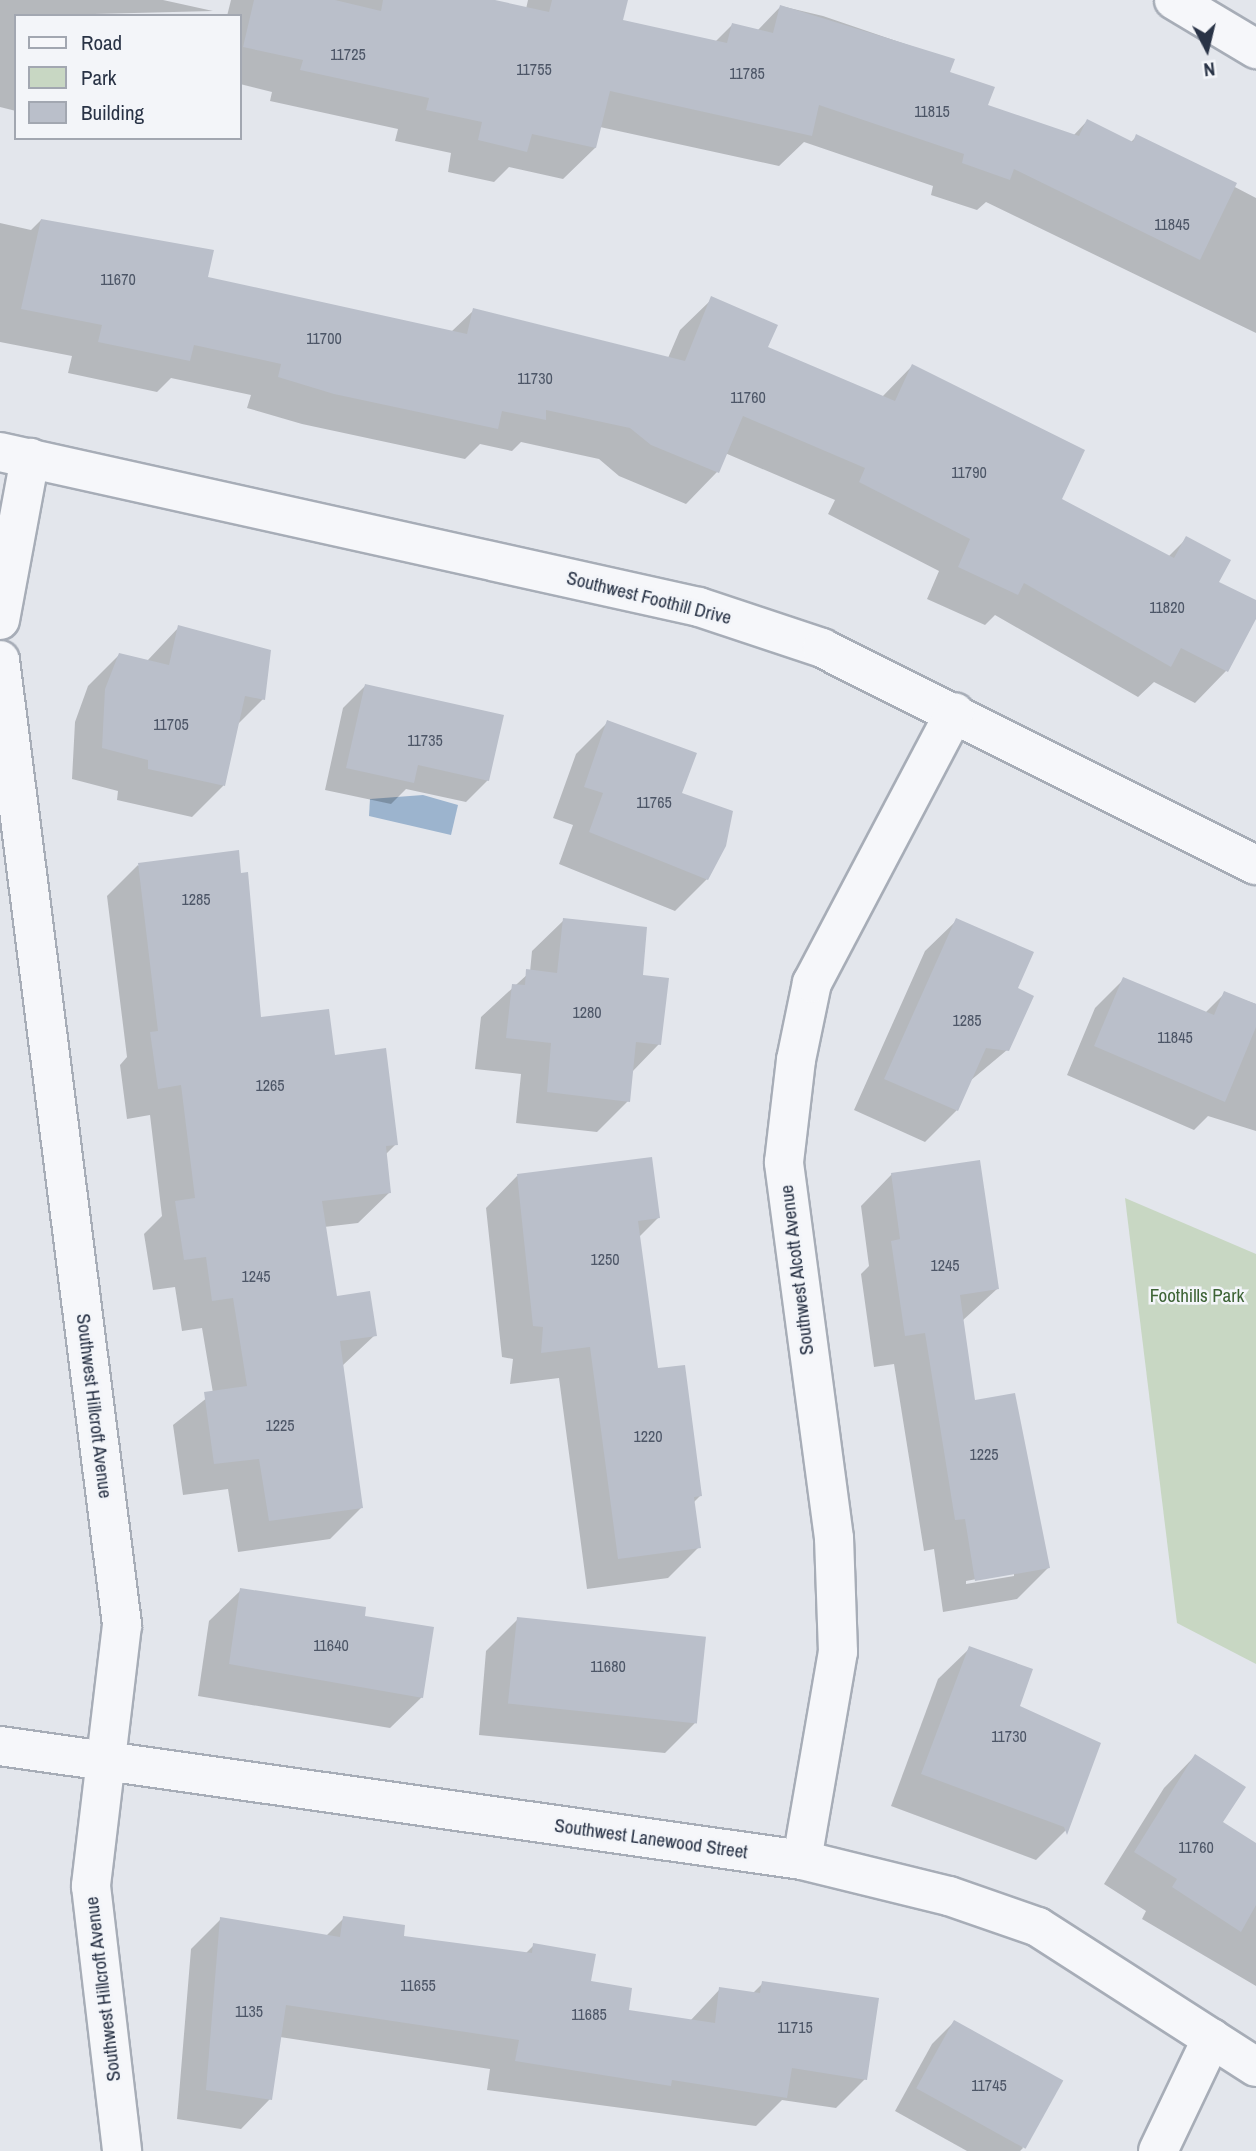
<!DOCTYPE html>
<html>
<head>
<meta charset="utf-8">
<style>
	body { margin:0 }
	#map { position:relative; width:1256px; height:2151px; overflow:hidden; background:#e3e6ec; font-family:"Archivo Narrow",sans-serif }
	div>[style] { position:absolute }
	.green>* { inset:0; background:#c8d7c3 }
	.water>* { inset:0; background:#9cb4ce }
	.shadow>* { inset:0; background:#0003 }
	.building>* { inset:0; background:#babfca; transform-origin:0 0 }
	.roads { filter:drop-shadow(2px 0 #a7adb7) drop-shadow(-2px 0 #a7adb7) drop-shadow(0 2px #a7adb7) drop-shadow(0 -2px #a7adb7) }
	.street>* { height:38px; margin:-19px; padding:0 19px; transform-origin:19px; border-radius:19px; background:#f6f7fa }
	span { translate:-50% -50%; white-space:nowrap; text-align:center; line-height:1.15; -webkit-text-stroke:5px #f3f5f9; paint-order:stroke }
	.number-label { font-size:16px; color:#4d5667 }
	.number-label span { -webkit-text-stroke-width:0 }
	.street-label { font-size:19px; color:#293346 }
	.park-label { font-size:19px; color:#3d6335 }
	.legend { position:absolute; left:14px; top:14px; width:228px; height:126px; box-sizing:border-box; background:#f3f5f9; border:2px solid #a2a7b1; margin:0; padding:9px 12px; list-style:none; font-size:21px; color:#293346 }
	.legend li { display:flex; align-items:center; gap:14px; height:35px }
	.legend b { width:35px; border:2px solid #a2a7b1 }
	.north { position:absolute; left:1172px; top:14px; width:70px; height:70px; -webkit-text-stroke:5px #f3f5f9; paint-order:stroke; rotate:173deg; font-size:19px; font-weight:700; line-height:28px; text-align:center; color:#293346 }
	.north::after { content:''; display:block; margin:auto; width:24px; height:32px; background:#293346; clip-path:polygon(50% 0,100% 100%,50% 72%,0 100%) }
</style>
</head>
<body>
<div id="map">
	<div class="green">
		<div style="clip-path:polygon(1125px 1198px,1256px 1254px,1256px 1664px,1177px 1623px)"></div>
	</div>
	<div class="water">
		<div style="clip-path:polygon(423px 795px,458px 805px,451px 835px,369px 816px,370px 799px)"></div>
	</div>
	<div class="shadow">
		<div style="clip-path:polygon(0 0,163px 0,213px 11px,16px 16px,16px 111px,0 107px)"></div>
		<div style="clip-path:polygon(231px 0,487px 0,526px 9px,528px 0,626px 0,621px 21px,715px 42px,732px 25px,757px 31px,781px 6px,823px 16px,952px 60px,947px 73px,985px 106px,1073px 136px,1087px 121px,1130px 143px,1137px 136px,1256px 198px,1256px 333px,986px 202px,977px 210px,931px 195px,933px 186px,804px 142px,779px 166px,600px 127px,595px 148px,563px 179px,509px 167px,494px 182px,448px 172px,451px 153px,395px 141px,398px 129px,270px 101px,272px 92px,240px 84px,240px 16px,227px 16px)"></div>
		<div style="clip-path:polygon(41px 220px,206px 278px,451px 332px,474px 310px,668px 358px,680px 330px,712px 299px,766px 348px,882px 397px,912px 366px,1060px 499px,1168px 557px,1187px 538px,1217px 583px,1256px 602px,1256px 615px,1226px 671px,1195px 703px,1154px 682px,1138px 697px,995px 615px,985px 625px,927px 599px,939px 571px,828px 514px,835px 500px,725px 453px,717px 472px,686px 504px,619px 476px,599px 459px,521px 442px,512px 451px,480px 444px,465px 459px,302px 424px,247px 408px,251px 395px,171px 378px,157px 392px,68px 373px,72px 356px,0 342px,0 223px,31px 230px)"></div>
		<div style="clip-path:polygon(179px 627px,263px 699px,237px 725px,223px 786px,192px 817px,117px 800px,118px 791px,72px 779px,75px 722px,88px 686px,119px 655px,147px 661px)"></div>
		<div style="clip-path:polygon(365px 686px,488px 780px,466px 802px,406px 789px,391px 804px,325px 790px,343px 708px)"></div>
		<div style="clip-path:polygon(608px 722px,679px 794px,707px 879px,675px 911px,559px 864px,573px 825px,553px 818px,576px 754px)"></div>
		<div style="clip-path:polygon(138px 865px,260px 1019px,333px 1057px,396px 1144px,385px 1155px,390px 1192px,358px 1223px,324px 1227px,335px 1298px,375px 1335px,342px 1366px,361px 1508px,330px 1539px,238px 1552px,228px 1489px,183px 1495px,173px 1425px,213px 1393px,202px 1328px,182px 1331px,175px 1287px,153px 1290px,144px 1234px,162px 1216px,150px 1115px,127px 1119px,120px 1065px,127px 1057px,107px 896px)"></div>
		<div style="clip-path:polygon(564px 920px,641px 977px,659px 1044px,631px 1073px,628px 1101px,597px 1132px,516px 1123px,521px 1074px,475px 1069px,481px 1017px,530px 972px,532px 951px)"></div>
		<div style="clip-path:polygon(957px 920px,1015px 989px,1007px 1050px,970px 1081px,957px 1110px,925px 1142px,854px 1110px,925px 951px)"></div>
		<div style="clip-path:polygon(1124px 979px,1205px 1013px,1225px 993px,1256px 1004px,1256px 1131px,1208px 1116px,1194px 1130px,1067px 1075px,1095px 1008px)"></div>
		<div style="clip-path:polygon(evenodd,892px 1174px,997px 1289px,962px 1321px,973px 1402px,1048px 1568px,1017px 1599px,943px 1612px,934px 1549px,924px 1551px,894px 1364px,874px 1367px,861px 1274px,869px 1266px,861px 1206px,892px 1174px,1014px 1572px,1014px 1576px,966px 1584px,966px 1581px,1014px 1572px)"></div>
		<div style="clip-path:polygon(517px 1176px,658px 1218px,639px 1237px,656px 1370px,701px 1495px,693px 1503px,699px 1547px,668px 1578px,587px 1589px,559px 1378px,510px 1384px,513px 1359px,502px 1357px,486px 1208px)"></div>
		<div style="clip-path:polygon(241px 1590px,422px 1697px,390px 1728px,198px 1696px,209px 1621px)"></div>
		<div style="clip-path:polygon(518px 1619px,697px 1721px,665px 1753px,479px 1735px,486px 1651px)"></div>
		<div style="clip-path:polygon(970px 1648px,1018px 1707px,1068px 1828px,1036px 1860px,891px 1806px,938px 1679px)"></div>
		<div style="clip-path:polygon(1195px 1756px,1221px 1823px,1256px 1845px,1256px 1986px,1142px 1919px,1146px 1911px,1104px 1884px,1164px 1788px)"></div>
		<div style="clip-path:polygon(344px 1918px,402px 1938px,525px 1954px,534px 1945px,627px 2012px,690px 2021px,720px 1989px,752px 1994px,763px 1983px,865px 2079px,836px 2108px,782px 2100px,756px 2126px,487px 2090px,490px 2069px,280px 2037px,270px 2099px,241px 2129px,177px 2119px,191px 1949px,221px 1919px,325px 1937px)"></div>
		<div style="clip-path:polygon(954px 2022px,1023px 2148px,1020px 2151px,967px 2151px,895px 2111px,932px 2044px)"></div>
	</div>
	<div class="building">
		<div style="clip-path:polygon(254px 0,335px 0,381px 11px,383px 0,495px 0,549px 12px,552px 0,628px 0,623px 20px,727px 43px,732px 23px,773px 33px,780px 5px,955px 59px,950px 72px,995px 87px,988px 105px,1079px 136px,1087px 119px,1133px 142px,1136px 134px,1237px 183px,1200px 260px,1014px 169px,1010px 180px,962px 163px,964px 154px,819px 105px,812px 136px,610px 91px,596px 148px,532px 134px,527px 152px,478px 140px,482px 122px,426px 110px,429px 98px,300px 70px,303px 60px,243px 47px)"></div>
		<div style="clip-path:polygon(41px 219px,214px 250px,208px 277px,467px 334px,473px 308px,685px 361px,711px 296px,778px 325px,768px 347px,895px 401px,912px 364px,1085px 450px,1062px 499px,1174px 558px,1186px 536px,1231px 560px,1219px 582px,1256px 600px,1256px 619px,1228px 672px,1181px 648px,1171px 667px,1024px 583px,1018px 595px,958px 567px,970px 539px,859px 482px,865px 468px,743px 416px,719px 473px,651px 445px,630px 428px,546px 410px,546px 420px,502px 411px,498px 429px,334px 394px,278px 377px,281px 364px,194px 345px,190px 361px,98px 342px,102px 325px,21px 309px)"></div>
		<div style="clip-path:polygon(178px 625px,271px 650px,265px 700px,245px 696px,225px 786px,148px 769px,148px 760px,102px 748px,105px 689px,119px 653px,169px 665px)"></div>
		<div style="clip-path:polygon(365px 684px,504px 715px,489px 781px,418px 765px,414px 783px,346px 768px)"></div>
		<div style="clip-path:polygon(607px 720px,697px 753px,682px 793px,733px 811px,726px 846px,708px 880px,589px 832px,603px 793px,584px 787px)"></div>
		<div style="clip-path:polygon(239px 850px,241px 873px,248px 872px,261px 1017px,329px 1009px,335px 1055px,386px 1048px,398px 1145px,386px 1146px,391px 1193px,322px 1201px,337px 1296px,370px 1291px,377px 1336px,340px 1341px,363px 1508px,269px 1521px,259px 1459px,214px 1464px,204px 1392px,247px 1386px,233px 1298px,212px 1301px,206px 1257px,184px 1260px,175px 1201px,195px 1198px,181px 1085px,158px 1089px,150px 1032px,158px 1031px,138px 863px)"></div>
		<div style="clip-path:polygon(563px 918px,647px 927px,643px 975px,669px 978px,661px 1045px,636px 1042px,630px 1102px,547px 1092px,551px 1043px,506px 1038px,512px 984px,525px 985px,526px 969px,557px 973px)"></div>
		<div style="clip-path:polygon(956px 918px,1034px 952px,1018px 988px,1034px 996px,1009px 1051px,986px 1048px,958px 1111px,884px 1079px)"></div>
		<div style="clip-path:polygon(1123px 977px,1214px 1015px,1224px 991px,1256px 1004px,1256px 1027px,1225px 1102px,1094px 1046px)"></div>
		<div style="clip-path:polygon(652px 1157px,660px 1218px,638px 1221px,658px 1368px,685px 1365px,702px 1496px,694px 1497px,701px 1548px,618px 1559px,590px 1347px,541px 1353px,543px 1327px,533px 1326px,517px 1174px)"></div>
		<div style="clip-path:polygon(980px 1160px,999px 1289px,960px 1295px,975px 1400px,1015px 1393px,1050px 1568px,975px 1581px,965px 1519px,955px 1520px,925px 1333px,905px 1336px,891px 1241px,900px 1239px,891px 1173px)"></div>
		<div style="clip-path:polygon(240px 1588px,366px 1607px,365px 1616px,434px 1627px,423px 1698px,229px 1664px)"></div>
		<div style="left:517px;top:1617px;width:190px;height:87px;rotate:6deg"></div>
		<div style="clip-path:polygon(969px 1646px,1033px 1669px,1020px 1706px,1101px 1743px,1067px 1835px,1064px 1827px,921px 1774px)"></div>
		<div style="clip-path:polygon(1195px 1754px,1246px 1787px,1223px 1822px,1256px 1843px,1256px 1905px,1241px 1932px,1172px 1887px,1177px 1879px,1134px 1852px)"></div>
		<div style="clip-path:polygon(343px 1916px,405px 1925px,404px 1936px,532px 1953px,533px 1943px,596px 1954px,591px 1981px,632px 1988px,629px 2010px,715px 2023px,719px 1987px,760px 1993px,762px 1981px,879px 1998px,867px 2080px,792px 2068px,787px 2098px,672px 2080px,671px 2086px,515px 2061px,519px 2040px,286px 2005px,272px 2100px,206px 2090px,220px 1917px,340px 1937px)"></div>
		<div style="left:954px;top:2020px;width:125px;height:78px;rotate:29deg"></div>
	</div>
	<div class="roads">
		<div class="street">
			<div style="left:1174px;top:0;width:96px;rotate:30.9deg"></div>
			<div style="left:0;top:452px;width:716px;rotate:12.5deg"></div>
			<div style="left:699px;top:607px;width:130px;rotate:18.4deg"></div>
			<div style="left:822px;top:648px;width:485px;rotate:26.6deg"></div>
			<div style="left:0;top:620px;width:165px;rotate:-79.5deg"></div>
			<div style="left:0;top:660px;width:973px;rotate:82.79deg"></div>
			<div style="left:122px;top:1625px;width:263px;rotate:96.8deg"></div>
			<div style="left:91px;top:1886px;width:267px;rotate:83.3deg"></div>
			<div style="left:0;top:1746px;width:810px;rotate:8.09deg"></div>
			<div style="left:802px;top:1860px;width:151px;rotate:13.8deg"></div>
			<div style="left:949px;top:1896px;width:94px;rotate:19.2deg"></div>
			<div style="left:1038px;top:1927px;width:259px;rotate:32.7deg"></div>
			<div style="left:802px;top:1860px;width:211px;rotate:-80.2deg"></div>
			<div style="left:838px;top:1652px;width:114px;rotate:-92deg"></div>
			<div style="left:834px;top:1538px;width:379px;rotate:-97.6deg"></div>
			<div style="left:784px;top:1162px;width:103px;rotate:-83.3deg"></div>
			<div style="left:796px;top:1060px;width:79px;rotate:-78.3deg"></div>
			<div style="left:812px;top:983px;width:306px;rotate:-62.2deg"></div>
			<div style="left:1158px;top:2151px;width:125px;rotate:-64.5deg"></div>
		</div>
	</div>
	<div class="number-label">
		<span style="left:348px;top:54px">11725</span>
		<span style="left:534px;top:69px">11755</span>
		<span style="left:747px;top:73px">11785</span>
		<span style="left:932px;top:111px">11815</span>
		<span style="left:1172px;top:224px">11845</span>
		<span style="left:118px;top:279px">11670</span>
		<span style="left:324px;top:338px">11700</span>
		<span style="left:535px;top:378px">11730</span>
		<span style="left:748px;top:397px">11760</span>
		<span style="left:969px;top:472px">11790</span>
		<span style="left:1167px;top:607px">11820</span>
		<span style="left:171px;top:724px">11705</span>
		<span style="left:425px;top:740px">11735</span>
		<span style="left:654px;top:802px">11765</span>
		<span style="left:196px;top:899px">1285</span>
		<span style="left:587px;top:1012px">1280</span>
		<span style="left:967px;top:1020px">1285</span>
		<span style="left:1175px;top:1037px">11845</span>
		<span style="left:270px;top:1085px">1265</span>
		<span style="left:605px;top:1259px">1250</span>
		<span style="left:945px;top:1265px">1245</span>
		<span style="left:256px;top:1276px">1245</span>
		<span style="left:280px;top:1425px">1225</span>
		<span style="left:648px;top:1436px">1220</span>
		<span style="left:984px;top:1454px">1225</span>
		<span style="left:331px;top:1645px">11640</span>
		<span style="left:608px;top:1666px">11680</span>
		<span style="left:1009px;top:1736px">11730</span>
		<span style="left:1196px;top:1847px">11760</span>
		<span style="left:418px;top:1985px">11655</span>
		<span style="left:249px;top:2011px">1135</span>
		<span style="left:589px;top:2014px">11685</span>
		<span style="left:795px;top:2027px">11715</span>
		<span style="left:989px;top:2085px">11745</span>
	</div>
	<div class="street-label">
		<span style="left:649px;top:598px;rotate:14deg">Southwest Foothill Drive</span>
		<span style="left:797px;top:1270px;rotate:-97deg">Southwest Alcott Avenue</span>
		<span style="left:94px;top:1406px;rotate:83deg">Southwest Hillcroft Avenue</span>
		<span style="left:651px;top:1839px;rotate:8deg">Southwest Lanewood Street</span>
		<span style="left:103px;top:1989px;rotate:-97deg">Southwest Hillcroft Avenue</span>
	</div>
	<div class="park-label">
		<span style="left:1197px;top:1296px">Foothills Park</span>
	</div>
	<ul class="legend">
	<li><b style="height:9px;background:#f6f7fa"></b>Road</li>
	<li><b style="height:19px;background:#c8d7c3"></b>Park</li>
	<li><b style="height:19px;background:#babfca"></b>Building</li>
	</ul>
	<div class="north">N</div>
</div>
</body>
</html>
